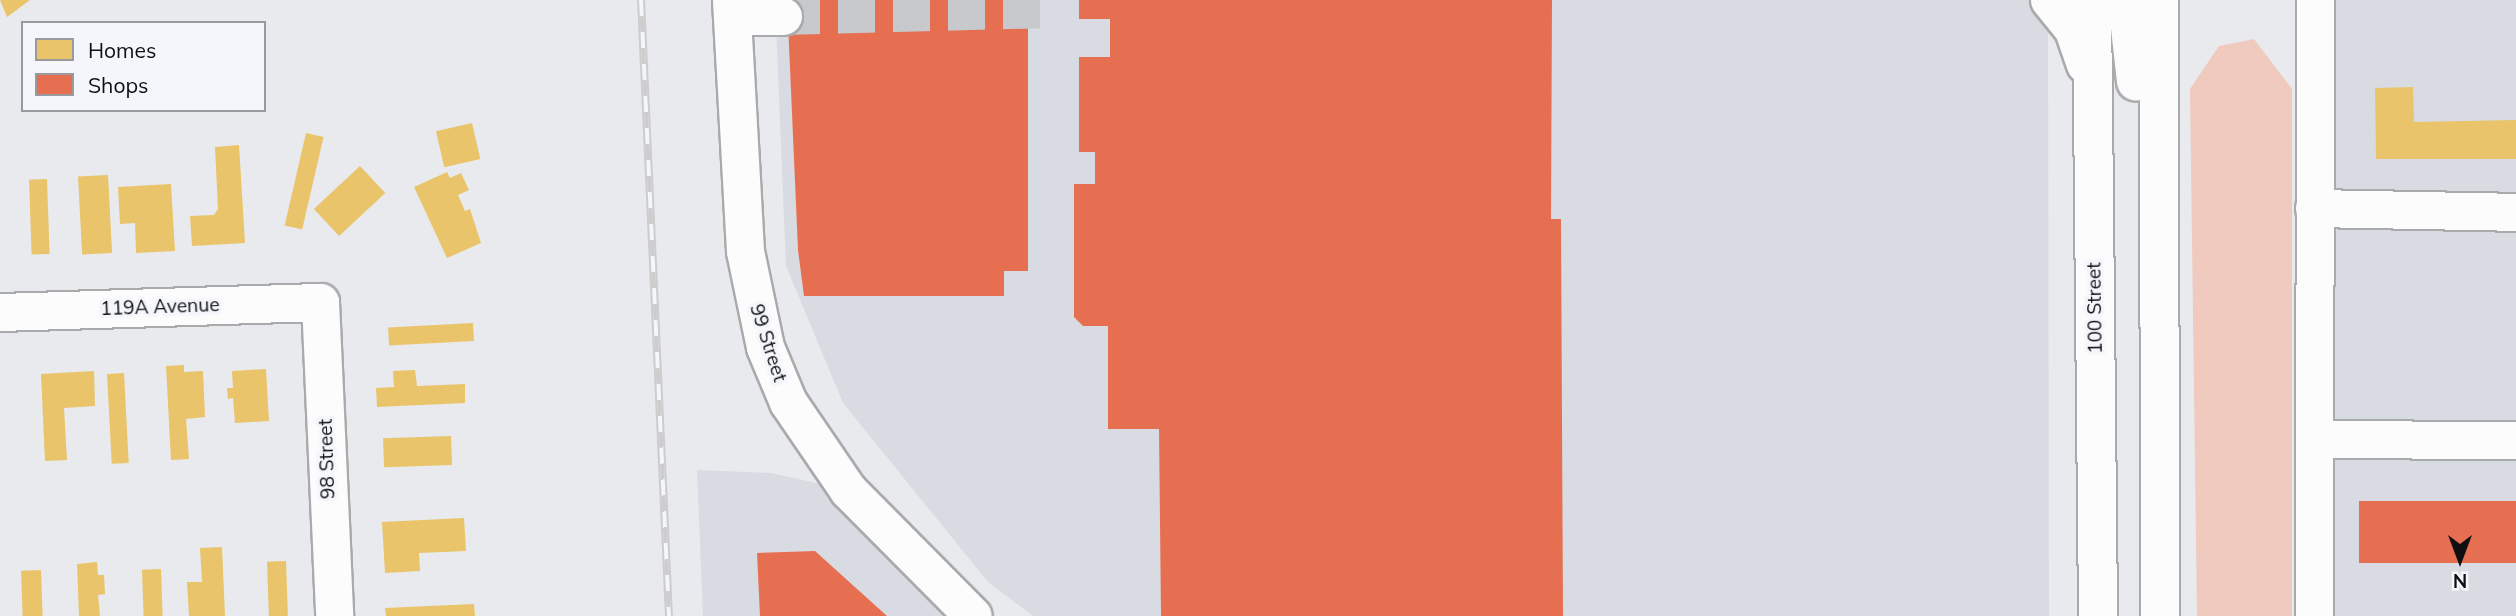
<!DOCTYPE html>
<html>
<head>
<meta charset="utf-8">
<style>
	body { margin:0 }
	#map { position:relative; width:2516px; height:616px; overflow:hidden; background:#e8eaed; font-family:Mulish,sans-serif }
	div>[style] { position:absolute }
	.built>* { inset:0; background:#d9dbe3; transform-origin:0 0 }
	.green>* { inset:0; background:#f0cabe }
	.homes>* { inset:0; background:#e9c46a; transform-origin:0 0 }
	.shops>* { inset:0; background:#e76f51; transform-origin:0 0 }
	.minor-tunnel>* { height:37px; margin-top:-18.5px; transform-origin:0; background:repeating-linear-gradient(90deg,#c7c9cc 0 37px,transparent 0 55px) }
	.roads { filter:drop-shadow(2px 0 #a9aaac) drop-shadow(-2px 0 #a9aaac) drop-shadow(0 2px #a9aaac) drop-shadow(0 -2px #a9aaac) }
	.minor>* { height:37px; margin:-18.5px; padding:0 18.5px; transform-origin:18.5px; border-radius:18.5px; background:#fcfcfc }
	.major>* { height:38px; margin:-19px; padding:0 19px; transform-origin:19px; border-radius:19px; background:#fcfcfc }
	.rail>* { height:8px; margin-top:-4px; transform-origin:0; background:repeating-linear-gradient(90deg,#f4f6fb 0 16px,#cdcdce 0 32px); box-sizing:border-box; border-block:2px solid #cdcdce }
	span { translate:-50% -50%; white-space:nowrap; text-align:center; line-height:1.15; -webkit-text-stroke:7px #f4f6fb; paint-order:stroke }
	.street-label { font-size:19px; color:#0f0f11 }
	.legend { position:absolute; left:21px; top:21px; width:245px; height:91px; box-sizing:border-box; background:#f4f6fb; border:2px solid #989a9d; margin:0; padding:9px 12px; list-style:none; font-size:21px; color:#0f0f11 }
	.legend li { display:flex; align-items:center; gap:14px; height:35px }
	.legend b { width:35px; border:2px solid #989a9d }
	.north { position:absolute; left:2425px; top:525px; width:70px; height:70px; -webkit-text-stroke:5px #f4f6fb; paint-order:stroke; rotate:180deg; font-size:19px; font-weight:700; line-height:28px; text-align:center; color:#0f0f11 }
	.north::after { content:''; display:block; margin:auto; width:24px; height:32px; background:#0f0f11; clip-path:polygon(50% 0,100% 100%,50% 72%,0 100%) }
</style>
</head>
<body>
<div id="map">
	<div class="built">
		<div style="clip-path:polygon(775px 0,2048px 0,2049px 616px,1033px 616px,988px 582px,843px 403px,786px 266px)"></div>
		<div style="left:2315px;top:0;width:201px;height:616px"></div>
		<div style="clip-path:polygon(697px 470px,771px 473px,848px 490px,973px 616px,703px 616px)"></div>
	</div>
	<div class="green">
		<div style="clip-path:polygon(2254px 39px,2292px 89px,2292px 616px,2197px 616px,2190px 89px,2219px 46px)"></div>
	</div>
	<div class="homes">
		<div style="clip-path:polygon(0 0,30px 0,7px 17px)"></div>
		<div style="clip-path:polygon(2413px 87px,2414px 122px,2516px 120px,2516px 159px,2376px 159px,2375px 88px)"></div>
		<div style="left:472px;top:123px;width:37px;height:37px;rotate:77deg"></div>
		<div style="left:306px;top:133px;width:18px;height:95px;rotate:13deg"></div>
		<div style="clip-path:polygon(239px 145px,245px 243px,192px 246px,190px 216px,214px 215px,218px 209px,215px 147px)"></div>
		<div style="left:360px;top:166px;width:37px;height:63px;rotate:47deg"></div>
		<div style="clip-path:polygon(447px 172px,450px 178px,461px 173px,469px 190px,458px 195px,465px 211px,470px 209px,481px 243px,447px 258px,414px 187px)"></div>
		<div style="left:108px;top:175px;width:78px;height:30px;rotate:87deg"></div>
		<div style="left:47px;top:179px;width:75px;height:18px;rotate:88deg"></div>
		<div style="clip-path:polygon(171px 184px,175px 251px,136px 253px,135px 223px,120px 224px,118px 187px)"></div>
		<div style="left:473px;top:323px;width:18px;height:85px;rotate:87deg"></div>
		<div style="clip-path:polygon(184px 365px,184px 372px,203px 371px,205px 417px,186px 419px,189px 459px,171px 460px,166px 366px)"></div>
		<div style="clip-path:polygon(266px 369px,269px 421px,235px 423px,233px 398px,228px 399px,227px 388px,233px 388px,232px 371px)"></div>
		<div style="clip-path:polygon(415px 370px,417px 386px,465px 384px,465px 403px,377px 407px,376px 388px,394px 387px,393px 371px)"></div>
		<div style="clip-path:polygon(94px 371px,95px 406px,64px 408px,67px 460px,45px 461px,41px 374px)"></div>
		<div style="left:124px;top:373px;width:90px;height:17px;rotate:87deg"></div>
		<div style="left:451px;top:436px;width:29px;height:68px;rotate:88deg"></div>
		<div style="clip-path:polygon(464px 518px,466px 551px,419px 553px,420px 571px,385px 573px,382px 522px)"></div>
		<div style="clip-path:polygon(222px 547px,225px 616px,189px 616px,187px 582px,202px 582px,200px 548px)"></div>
		<div style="left:286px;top:561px;width:55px;height:19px;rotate:88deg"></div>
		<div style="clip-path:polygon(97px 562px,98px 575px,104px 575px,105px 594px,98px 595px,100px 616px,79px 616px,77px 564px)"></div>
		<div style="left:161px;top:569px;width:47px;height:19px;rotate:88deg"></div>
		<div style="left:41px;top:570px;width:46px;height:20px;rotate:88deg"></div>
		<div style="clip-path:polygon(474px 604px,475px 616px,386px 616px,385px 608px)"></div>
	</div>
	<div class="shops">
		<div style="clip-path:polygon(787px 0,1028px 0,1028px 271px,1004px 271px,1004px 296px,804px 296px,798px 250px)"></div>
		<div style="clip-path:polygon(1079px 0,1552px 0,1551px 219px,1561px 219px,1563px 616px,1161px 616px,1159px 429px,1108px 429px,1108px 326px,1083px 326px,1074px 317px,1074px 184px,1095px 184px,1095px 152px,1079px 152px,1079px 57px,1110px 57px,1110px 19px,1079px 19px)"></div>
		<div style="left:2359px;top:501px;width:157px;height:62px"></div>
		<div style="clip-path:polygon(815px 551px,887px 616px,760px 616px,757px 553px)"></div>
	</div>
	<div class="minor-tunnel">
		<div style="left:783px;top:16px;width:267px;rotate:-1.5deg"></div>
	</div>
	<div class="roads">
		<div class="minor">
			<div style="left:731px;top:0;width:251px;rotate:86.8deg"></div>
			<div style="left:745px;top:251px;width:98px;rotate:78.2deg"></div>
			<div style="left:765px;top:347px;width:60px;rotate:67.3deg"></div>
			<div style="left:788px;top:402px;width:107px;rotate:55.7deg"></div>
			<div style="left:848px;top:490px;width:177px;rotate:45.2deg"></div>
			<div style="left:732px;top:16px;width:51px"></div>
			<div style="left:2314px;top:208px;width:202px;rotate:1.1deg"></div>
			<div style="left:0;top:312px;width:320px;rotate:-1.8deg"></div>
			<div style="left:320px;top:302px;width:314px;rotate:87.4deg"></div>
			<div style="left:2314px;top:439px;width:202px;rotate:0.3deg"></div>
			<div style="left:2314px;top:616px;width:616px;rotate:-89.91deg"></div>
		</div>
		<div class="major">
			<div style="left:2050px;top:0;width:38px;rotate:51deg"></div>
			<div style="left:2074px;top:30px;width:36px;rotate:71deg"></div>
			<div style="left:2092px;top:0;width:616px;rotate:89.44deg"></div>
			<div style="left:2127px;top:0;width:82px;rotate:83.7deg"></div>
			<div style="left:2159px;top:0;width:616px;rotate:89.91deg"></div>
		</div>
	</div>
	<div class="rail">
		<div style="left:641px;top:0;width:617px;rotate:87.4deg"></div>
	</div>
	<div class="street-label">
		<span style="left:160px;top:307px;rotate:-2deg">119A Avenue</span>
		<span style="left:2095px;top:308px;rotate:-91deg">100 Street</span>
		<span style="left:768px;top:343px;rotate:72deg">99 Street</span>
		<span style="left:327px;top:459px;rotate:-92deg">98 Street</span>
	</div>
	<ul class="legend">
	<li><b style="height:19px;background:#e9c46a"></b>Homes</li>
	<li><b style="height:19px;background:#e76f51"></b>Shops</li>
	</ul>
	<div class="north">N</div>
</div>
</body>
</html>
